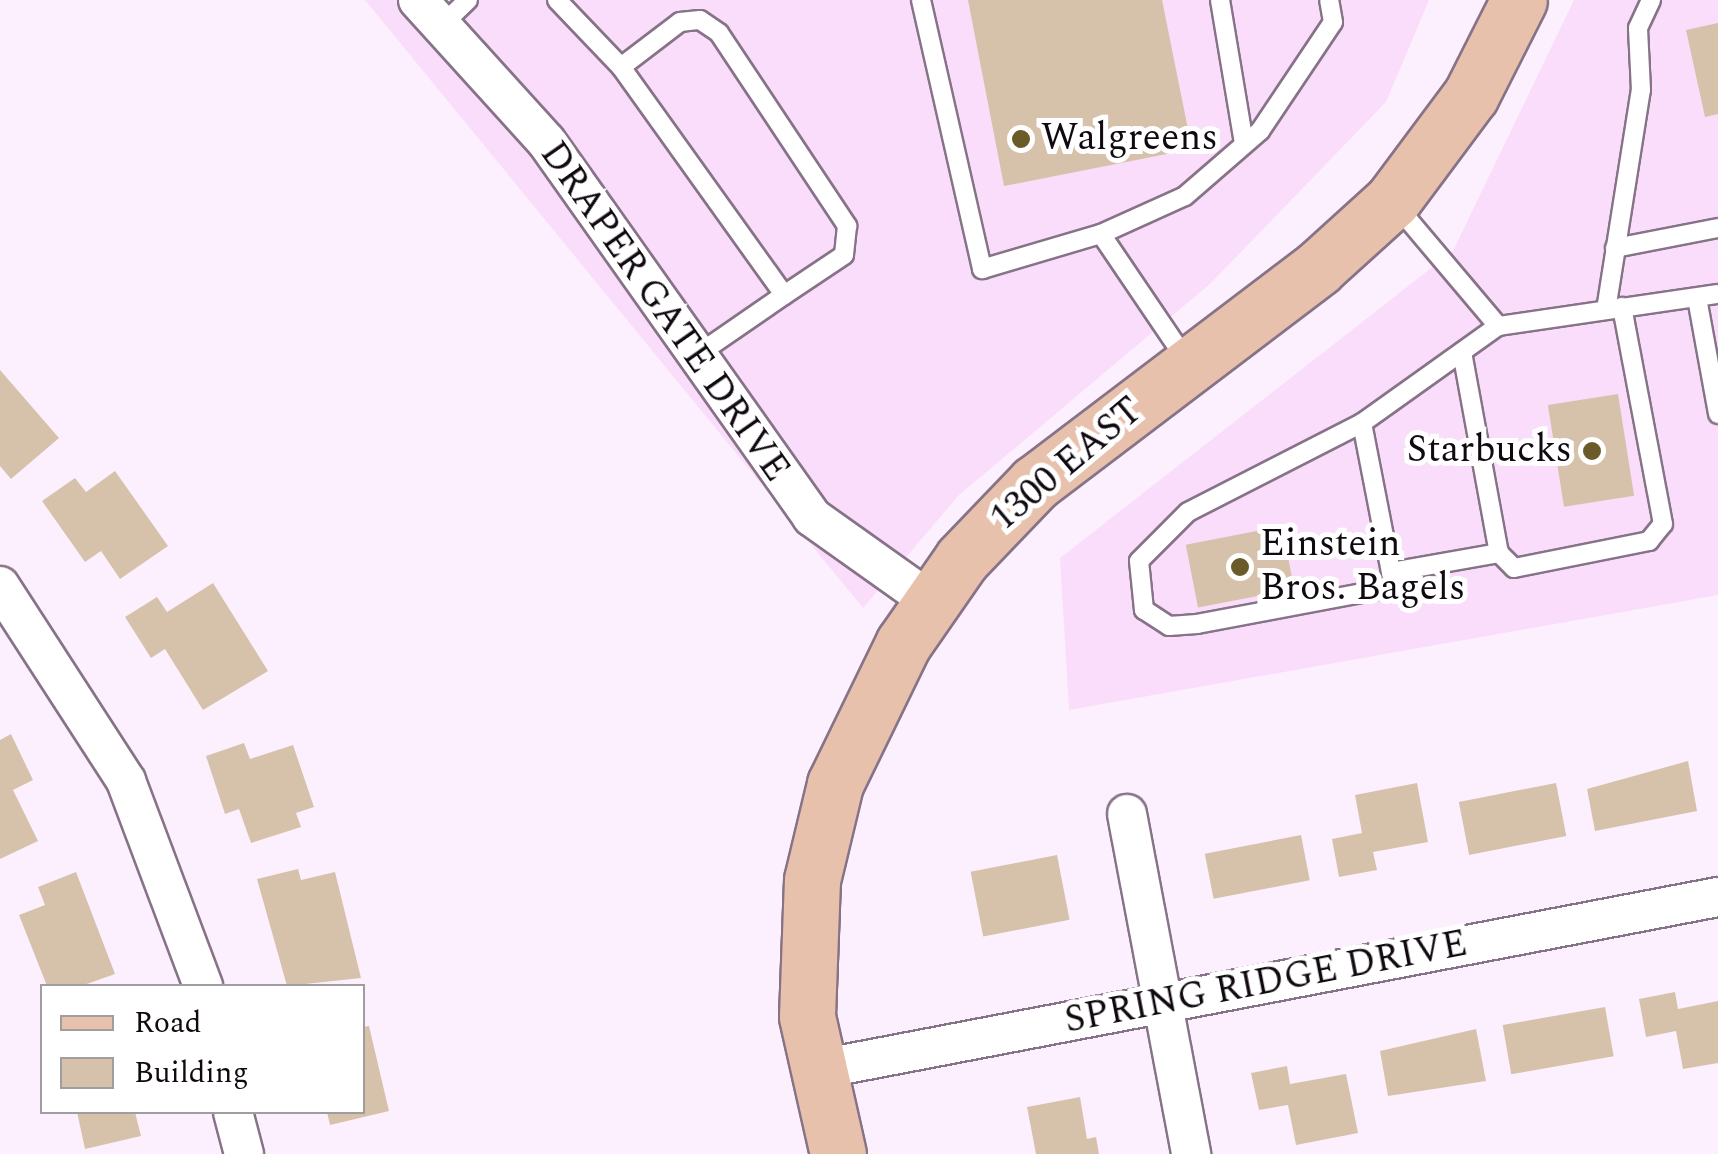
<!DOCTYPE html>
<html>
<head>
<meta charset="utf-8">
<style>
	body { margin:0 }
	#map { position:relative; width:1718px; height:1154px; overflow:hidden; background:#fdf0fe; font-family:Spectral,serif }
	div>[style] { position:absolute }
	.built>* { inset:0; background:#f9ddfa }
	.building>* { inset:0; background:#d6c2ab; transform-origin:0 0 }
	.roads { filter:drop-shadow(2px 0 #877387) drop-shadow(-2px 0 #877387) drop-shadow(0 2px #877387) drop-shadow(0 -2px #877387) }
	.lane>* { height:18px; margin:-9px; padding:0 9px; transform-origin:9px; border-radius:9px; background:#fff }
	.street>* { height:38px; margin:-19px; padding:0 19px; transform-origin:19px; border-radius:19px; background:#fff }
	.primary>* { height:55px; margin:-27.5px; padding:0 27.5px; transform-origin:27.5px; border-radius:27.5px; background:#e8c1ac }
	.dots>* { width:28px; height:28px; translate:-50% -50%; box-sizing:border-box; border:5px solid #fff; border-radius:50% }
	span { translate:-50% -50%; white-space:nowrap; text-align:center; line-height:1.15; -webkit-text-stroke:10px #fff; paint-order:stroke }
	.poi-label { font-size:38px; color:#100910 }
	.left { translate:0 -50%; text-align:left }
	.right { translate:-100% -50%; text-align:right }
	.street-label { font-size:38px; color:#100910 }
	.legend { position:absolute; left:40px; top:984px; width:325px; height:130px; box-sizing:border-box; background:#fff; border:2px solid #9f9d9f; margin:0; padding:12px 18px; list-style:none; font-size:30px; color:#100910 }
	.legend li { display:flex; align-items:center; gap:20px; height:50px }
	.legend b { width:50px; border:2px solid #9f9d9f }
</style>
</head>
<body>
<div id="map">
	<div class="built">
		<div style="clip-path:polygon(365px 0,1429px 0,1386px 102px,1211px 283px,958px 496px,863px 608px)"></div>
		<div style="clip-path:polygon(1574px 0,1718px 0,1718px 595px,1069px 710px,1060px 558px,1453px 251px)"></div>
	</div>
	<div class="building">
		<div style="clip-path:polygon(968px 0,1162px 0,1192px 149px,1004px 186px)"></div>
		<div style="clip-path:polygon(1718px 23px,1718px 114px,1705px 117px,1686px 30px)"></div>
		<div style="clip-path:polygon(0 370px,59px 438px,11px 479px,0 466px)"></div>
		<div style="left:1618px;top:394px;width:103px;height:71px;rotate:81deg"></div>
		<div style="clip-path:polygon(115px 471px,168px 546px,120px 579px,101px 551px,85px 562px,42px 501px,75px 478px,86px 492px)"></div>
		<div style="left:1282px;top:526px;width:64px;height:98px;rotate:79deg"></div>
		<div style="clip-path:polygon(213px 583px,268px 671px,203px 710px,165px 649px,151px 658px,125px 617px,157px 597px,167px 612px)"></div>
		<div style="clip-path:polygon(11px 734px,33px 780px,13px 790px,38px 841px,0 859px,0 740px)"></div>
		<div style="clip-path:polygon(244px 743px,250px 759px,293px 745px,314px 807px,296px 813px,301px 827px,251px 843px,239px 809px,225px 814px,206px 756px)"></div>
		<div style="clip-path:polygon(1688px 761px,1697px 811px,1595px 831px,1587px 789px)"></div>
		<div style="clip-path:polygon(1417px 783px,1428px 842px,1373px 852px,1377px 870px,1339px 877px,1332px 839px,1362px 833px,1355px 795px)"></div>
		<div style="left:1556px;top:783px;width:54px;height:99px;rotate:79deg"></div>
		<div style="left:1301px;top:835px;width:46px;height:98px;rotate:79deg"></div>
		<div style="left:1057px;top:855px;width:66px;height:88px;rotate:79deg"></div>
		<div style="clip-path:polygon(298px 869px,301px 880px,335px 872px,361px 978px,287px 986px,257px 879px)"></div>
		<div style="clip-path:polygon(76px 872px,115px 974px,81px 986px,47px 986px,19px 915px,45px 905px,38px 887px)"></div>
		<div style="clip-path:polygon(1675px 992px,1678px 1009px,1718px 1001px,1718px 1063px,1683px 1069px,1676px 1031px,1646px 1037px,1639px 999px)"></div>
		<div style="left:1605px;top:1007px;width:50px;height:104px;rotate:80deg"></div>
		<div style="clip-path:polygon(369px 1026px,389px 1111px,330px 1125px,327px 1112px,362px 1112px,362px 1027px)"></div>
		<div style="clip-path:polygon(1476px 1029px,1486px 1081px,1388px 1096px,1380px 1051px)"></div>
		<div style="clip-path:polygon(1287px 1066px,1290px 1084px,1346px 1074px,1358px 1133px,1296px 1145px,1288px 1105px,1259px 1110px,1251px 1073px)"></div>
		<div style="clip-path:polygon(1080px 1097px,1087px 1139px,1096px 1137px,1099px 1154px,1036px 1154px,1027px 1107px)"></div>
		<div style="clip-path:polygon(77px 1112px,135px 1112px,141px 1136px,85px 1149px)"></div>
	</div>
	<div class="roads">
		<div class="lane">
			<div style="left:557px;top:0;width:93px;rotate:46.3deg"></div>
			<div style="left:621px;top:67px;width:280px;rotate:54.4deg"></div>
			<div style="left:784px;top:295px;width:109px;rotate:145.4deg"></div>
			<div style="left:921px;top:0;width:276px;rotate:77.2deg"></div>
			<div style="left:982px;top:269px;width:124px;rotate:-16.4deg"></div>
			<div style="left:1101px;top:234px;width:92px;rotate:-24.3deg"></div>
			<div style="left:1185px;top:196px;width:99px;rotate:-40.9deg"></div>
			<div style="left:1260px;top:131px;width:131px;rotate:-56.2deg"></div>
			<div style="left:1333px;top:22px;width:22px;rotate:-100deg"></div>
			<div style="left:1220px;top:0;width:146px;rotate:80.5deg"></div>
			<div style="left:442px;top:25px;width:36px;rotate:-44deg"></div>
			<div style="left:621px;top:67px;width:74px;rotate:-37.3deg"></div>
			<div style="left:680px;top:22px;width:20px;rotate:-6deg"></div>
			<div style="left:700px;top:20px;width:23px;rotate:34deg"></div>
			<div style="left:719px;top:33px;width:232px;rotate:56.4deg"></div>
			<div style="left:847px;top:226px;width:29px;rotate:96deg"></div>
			<div style="left:844px;top:255px;width:72px;rotate:146.3deg"></div>
			<div style="left:1395px;top:204px;width:160px;rotate:49.8deg"></div>
			<div style="left:1101px;top:234px;width:153px;rotate:55.9deg"></div>
			<div style="left:1615px;top:248px;width:105px;rotate:-11deg"></div>
			<div style="left:1697px;top:298px;width:118px;rotate:79.7deg"></div>
			<div style="left:1606px;top:310px;width:223px;rotate:-81deg"></div>
			<div style="left:1641px;top:90px;width:62px;rotate:-92.8deg"></div>
			<div style="left:1638px;top:28px;width:31px;rotate:-65deg"></div>
			<div style="left:1462px;top:352px;width:204px;rotate:79.6deg"></div>
			<div style="left:1499px;top:553px;width:21px;rotate:45deg"></div>
			<div style="left:1514px;top:568px;width:138px;rotate:-11.3deg"></div>
			<div style="left:1649px;top:541px;width:22px;rotate:-51deg"></div>
			<div style="left:1663px;top:524px;width:221px;rotate:-100.7deg"></div>
			<div style="left:1362px;top:423px;width:167px;rotate:79deg"></div>
			<div style="left:1394px;top:587px;width:200px;rotate:169.4deg"></div>
			<div style="left:1197px;top:624px;width:28px;rotate:176deg"></div>
			<div style="left:1169px;top:626px;width:30px;rotate:-147deg"></div>
			<div style="left:1144px;top:610px;width:49px;rotate:-95.8deg"></div>
			<div style="left:1139px;top:561px;width:69px;rotate:-45deg"></div>
			<div style="left:1188px;top:512px;width:195px;rotate:-27.1deg"></div>
			<div style="left:1362px;top:423px;width:167px;rotate:-35.5deg"></div>
			<div style="left:1498px;top:326px;width:222px;rotate:-8.3deg"></div>
			<div style="left:1391px;top:572px;width:110px;rotate:-10deg"></div>
		</div>
		<div class="street">
			<div style="left:418px;top:0;width:190px;rotate:47.8deg"></div>
			<div style="left:546px;top:141px;width:461px;rotate:54.7deg"></div>
			<div style="left:812px;top:517px;width:145px;rotate:35.4deg"></div>
			<div style="left:0;top:586px;width:232px;rotate:57.1deg"></div>
			<div style="left:126px;top:781px;width:219px;rotate:69.4deg"></div>
			<div style="left:1127px;top:814px;width:346px;rotate:79.3deg"></div>
			<div style="left:815px;top:1070px;width:919px;rotate:-10.85deg"></div>
			<div style="left:233px;top:1112px;width:43px;rotate:75.3deg"></div>
		</div>
		<div class="primary">
			<div style="left:838px;top:1154px;width:141px;rotate:-102.7deg"></div>
			<div style="left:807px;top:1016px;width:136px;rotate:-87.9deg"></div>
			<div style="left:812px;top:880px;width:99px;rotate:-76.5deg"></div>
			<div style="left:835px;top:784px;width:156px;rotate:-64.1deg"></div>
			<div style="left:903px;top:644px;width:103px;rotate:-55.2deg"></div>
			<div style="left:962px;top:559px;width:105px;rotate:-46.2deg"></div>
			<div style="left:1035px;top:483px;width:355px;rotate:-37.2deg"></div>
			<div style="left:1318px;top:268px;width:100px;rotate:-42.2deg"></div>
			<div style="left:1392px;top:201px;width:132px;rotate:-53.3deg"></div>
			<div style="left:1471px;top:95px;width:106px;rotate:-63.2deg"></div>
		</div>
	</div>
	<div class="dots">
		<div style="left:1021px;top:139px;background:#6a5b28"></div>
		<div style="left:1592px;top:451px;background:#6a5b28"></div>
		<div style="left:1240px;top:567px;background:#6a5b28"></div>
	</div>
	<div class="poi-label">
		<span class="left" style="left:1041px;top:139px">Walgreens</span>
		<span class="right" style="left:1572px;top:451px">Starbucks</span>
		<span class="left" style="left:1260px;top:567px">Einstein<br>Bros. Bagels</span>
	</div>
	<div class="street-label">
		<span style="left:664px;top:312px;rotate:55deg">DRAPER GATE DRIVE</span>
		<span style="left:1067px;top:465px;rotate:-40deg">1300 EAST</span>
		<span style="left:1266px;top:983px;rotate:-11deg">SPRING RIDGE DRIVE</span>
	</div>
	<ul class="legend">
	<li><b style="height:12px;background:#e8c1ac"></b>Road</li>
	<li><b style="height:28px;background:#d6c2ab"></b>Building</li>
	</ul>
</div>
</body>
</html>
